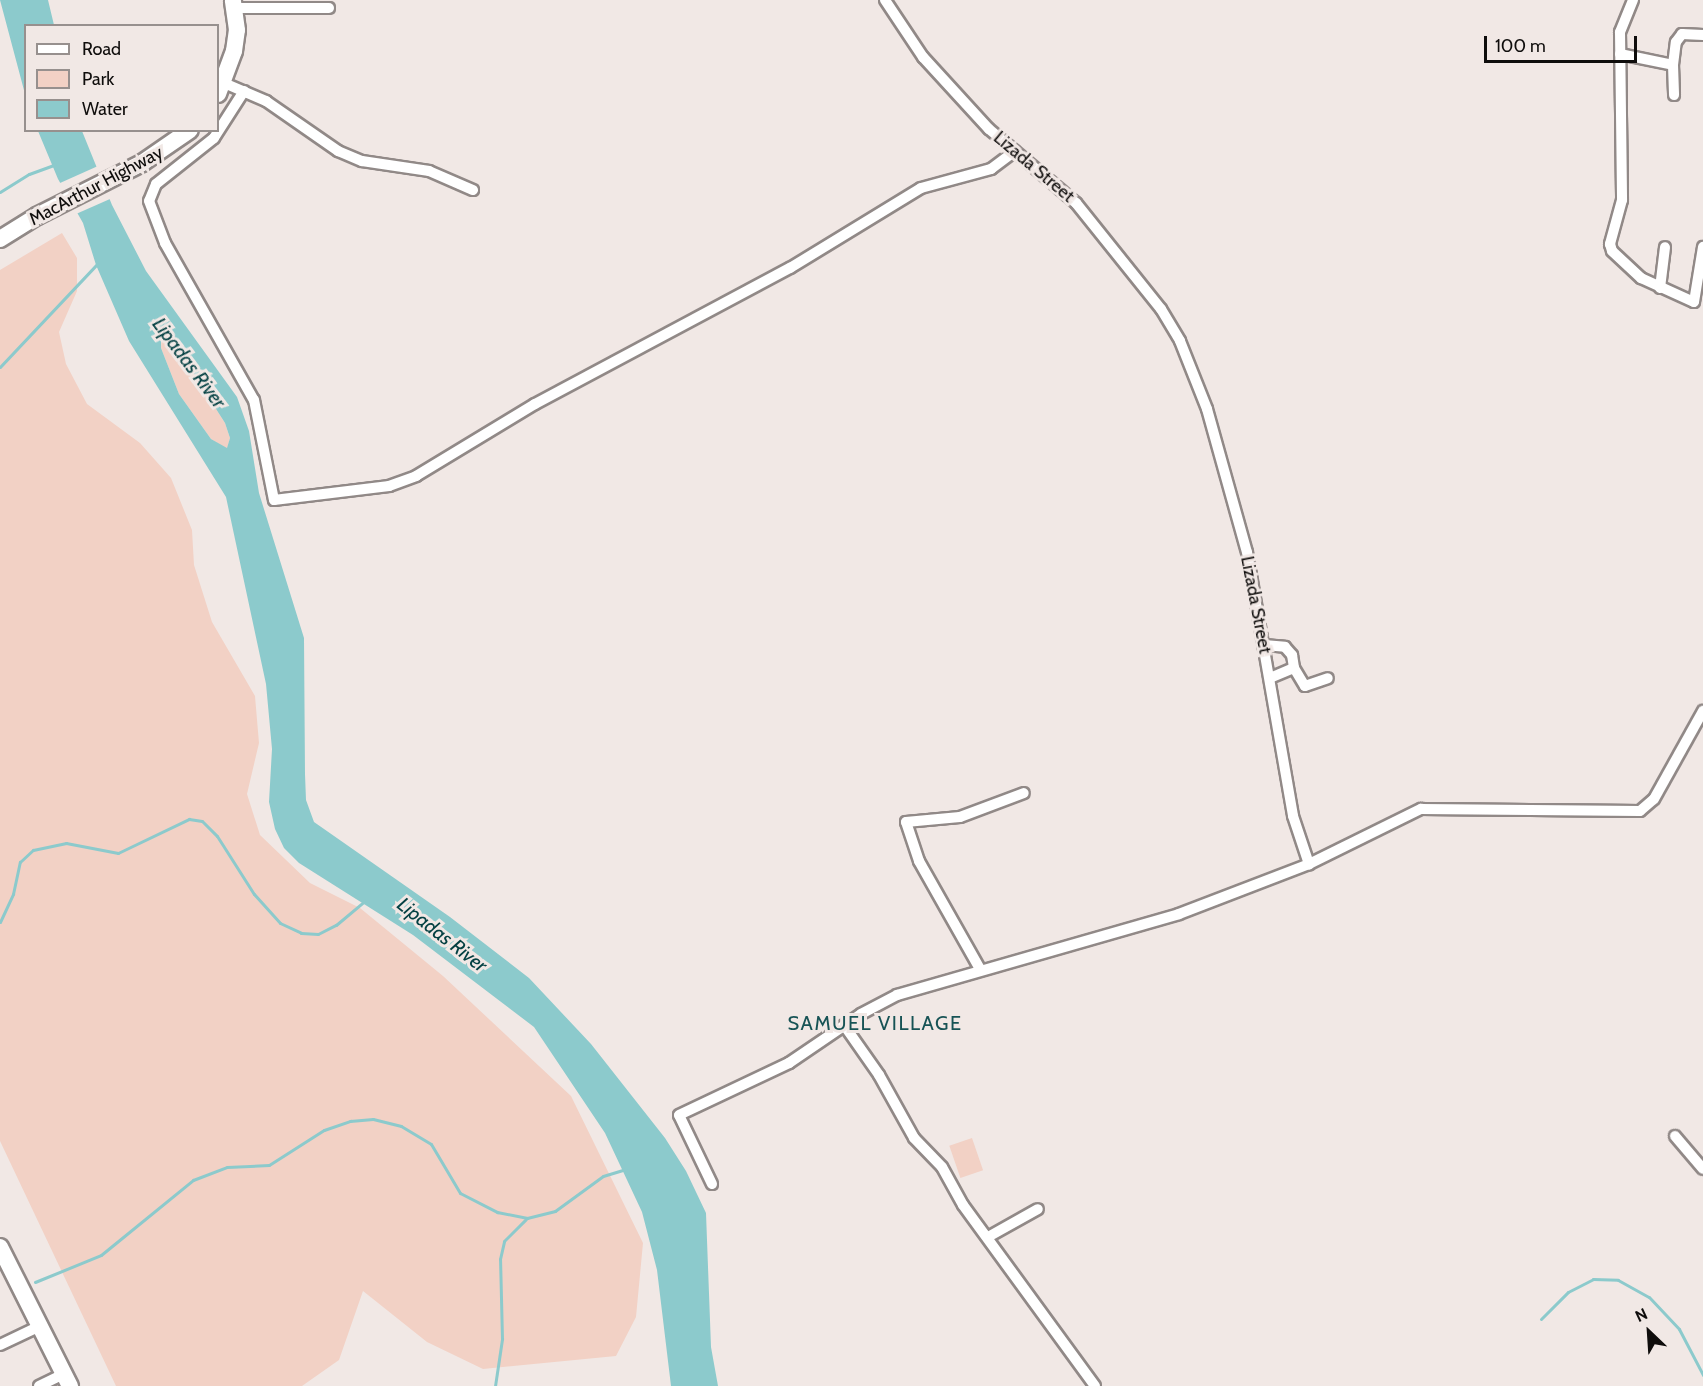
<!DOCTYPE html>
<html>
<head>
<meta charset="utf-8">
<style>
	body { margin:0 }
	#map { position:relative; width:1703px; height:1386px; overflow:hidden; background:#f1e8e5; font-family:Cabin,sans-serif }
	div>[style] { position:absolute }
	.green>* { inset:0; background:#f2d1c5; transform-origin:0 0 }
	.water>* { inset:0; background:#8ccacc }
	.pier>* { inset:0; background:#f1e8e5; transform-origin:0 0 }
	.stream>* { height:3px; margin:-1.5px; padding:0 1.5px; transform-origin:1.5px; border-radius:1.5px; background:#8ccacc }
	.roads { filter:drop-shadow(2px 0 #918987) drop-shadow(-2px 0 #918987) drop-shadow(0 2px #918987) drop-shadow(0 -2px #918987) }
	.minor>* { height:10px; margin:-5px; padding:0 5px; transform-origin:5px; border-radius:5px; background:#fff }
	.highway>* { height:16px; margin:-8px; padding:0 8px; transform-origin:8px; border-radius:8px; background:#fff }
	span { translate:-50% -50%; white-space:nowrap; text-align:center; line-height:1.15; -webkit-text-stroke:6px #f1e8e5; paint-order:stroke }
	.street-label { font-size:18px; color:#0f0d0c }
	.water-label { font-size:20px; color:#044143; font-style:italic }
	.neighbourhood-label { font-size:20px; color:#175355; letter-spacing:1.5px }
	.legend { position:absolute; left:24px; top:24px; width:195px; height:108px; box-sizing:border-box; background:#f1e8e5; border:2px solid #97908e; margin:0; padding:8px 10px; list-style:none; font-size:18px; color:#0f0d0c }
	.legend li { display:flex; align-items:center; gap:12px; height:30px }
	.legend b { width:30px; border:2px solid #97908e }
	.north { position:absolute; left:1619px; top:1302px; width:60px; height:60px; -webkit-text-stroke:4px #f1e8e5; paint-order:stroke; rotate:335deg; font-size:16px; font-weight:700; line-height:24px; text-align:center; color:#0f0d0c }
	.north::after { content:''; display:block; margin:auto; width:21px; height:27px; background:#0f0d0c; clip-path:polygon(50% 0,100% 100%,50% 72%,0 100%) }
	.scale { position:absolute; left:1484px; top:36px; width:153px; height:27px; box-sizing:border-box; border:3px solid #0f0d0c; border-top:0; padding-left:8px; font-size:18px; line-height:21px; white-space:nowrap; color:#0f0d0c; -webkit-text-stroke:4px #f1e8e5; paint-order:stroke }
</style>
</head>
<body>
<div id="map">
	<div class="green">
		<div style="clip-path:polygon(62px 233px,77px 258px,77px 291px,59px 332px,66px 364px,87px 404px,140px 443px,171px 478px,192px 530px,194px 565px,212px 622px,255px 696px,259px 743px,247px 794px,260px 835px,310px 883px,360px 908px,443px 976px,571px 1096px,643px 1243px,636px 1317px,616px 1356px,483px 1369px,427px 1342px,363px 1291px,339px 1360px,302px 1386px,116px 1386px,0 1141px,0 270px)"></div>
		<div style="clip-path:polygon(162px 335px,172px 340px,225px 423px,230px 438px,227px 449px,211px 439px,179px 394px,161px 348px)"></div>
		<div style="left:972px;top:1138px;width:34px;height:24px;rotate:71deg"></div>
	</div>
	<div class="water">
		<div style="clip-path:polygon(0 0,48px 0,54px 25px,26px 26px,25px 94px)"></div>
		<div style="clip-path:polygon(evenodd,38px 131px,82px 131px,112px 205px,146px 271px,237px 397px,249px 431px,259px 493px,304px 638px,305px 774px,306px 800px,314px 822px,450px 917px,529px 978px,591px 1044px,665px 1138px,686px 1171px,706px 1213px,711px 1347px,718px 1386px,671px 1386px,657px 1270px,642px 1212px,605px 1133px,534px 1027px,413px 935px,299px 863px,284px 848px,275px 829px,269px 802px,272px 749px,266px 684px,226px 497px,129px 341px,96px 265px,83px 223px,58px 179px,38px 131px,161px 336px,172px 340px,225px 423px,230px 438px,227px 448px,211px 439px,179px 394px,161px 348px,161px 336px)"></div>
	</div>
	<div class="pier">
		<div style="left:98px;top:166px;width:35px;height:44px;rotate:66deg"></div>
	</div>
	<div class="stream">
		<div style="left:0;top:192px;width:34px;rotate:-32deg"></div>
		<div style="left:29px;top:174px;width:27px;rotate:-20deg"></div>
		<div style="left:0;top:367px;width:141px;rotate:-46.7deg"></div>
		<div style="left:0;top:922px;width:31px;rotate:-65deg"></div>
		<div style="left:13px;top:894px;width:33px;rotate:-78deg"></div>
		<div style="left:20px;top:862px;width:18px;rotate:-43deg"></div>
		<div style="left:33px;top:850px;width:34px;rotate:-12deg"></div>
		<div style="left:66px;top:843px;width:53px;rotate:10.9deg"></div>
		<div style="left:118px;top:853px;width:79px;rotate:-25.6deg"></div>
		<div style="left:189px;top:819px;width:13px;rotate:9deg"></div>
		<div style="left:202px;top:821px;width:21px;rotate:45deg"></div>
		<div style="left:217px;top:836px;width:69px;rotate:57.5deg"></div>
		<div style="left:254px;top:894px;width:39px;rotate:48deg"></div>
		<div style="left:280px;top:923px;width:23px;rotate:25deg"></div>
		<div style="left:301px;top:933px;width:17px;rotate:3deg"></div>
		<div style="left:318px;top:934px;width:20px;rotate:-27deg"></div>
		<div style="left:336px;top:925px;width:38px;rotate:-40deg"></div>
		<div style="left:35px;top:1282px;width:71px;rotate:-22.2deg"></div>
		<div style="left:101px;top:1255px;width:119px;rotate:-39.2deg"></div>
		<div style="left:193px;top:1180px;width:36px;rotate:-21deg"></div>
		<div style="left:227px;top:1167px;width:42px;rotate:-2.7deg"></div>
		<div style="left:269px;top:1165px;width:65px;rotate:-32.5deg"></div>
		<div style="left:324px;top:1130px;width:28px;rotate:-19deg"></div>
		<div style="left:350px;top:1121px;width:23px;rotate:-5deg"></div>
		<div style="left:373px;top:1119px;width:29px;rotate:14deg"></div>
		<div style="left:401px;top:1126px;width:35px;rotate:31deg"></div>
		<div style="left:431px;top:1144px;width:57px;rotate:59.4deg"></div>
		<div style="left:460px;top:1193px;width:42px;rotate:27.2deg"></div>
		<div style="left:497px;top:1212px;width:31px;rotate:11deg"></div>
		<div style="left:527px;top:1218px;width:29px;rotate:-14deg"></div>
		<div style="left:555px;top:1211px;width:59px;rotate:-36.1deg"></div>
		<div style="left:603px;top:1176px;width:24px;rotate:-17deg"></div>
		<div style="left:1541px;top:1319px;width:38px;rotate:-45deg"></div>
		<div style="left:1568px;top:1292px;width:28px;rotate:-27deg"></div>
		<div style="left:1593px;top:1279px;width:25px;rotate:2deg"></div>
		<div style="left:1618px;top:1280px;width:35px;rotate:29deg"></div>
		<div style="left:1649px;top:1297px;width:44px;rotate:46.8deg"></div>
		<div style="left:1679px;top:1329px;width:52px;rotate:62.4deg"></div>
		<div style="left:495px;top:1386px;width:48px;rotate:-81.5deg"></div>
		<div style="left:502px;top:1339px;width:80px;rotate:-91.4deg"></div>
		<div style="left:500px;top:1259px;width:18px;rotate:-77deg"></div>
		<div style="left:504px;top:1241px;width:31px;rotate:-45deg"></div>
	</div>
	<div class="roads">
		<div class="minor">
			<div style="left:885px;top:0;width:69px;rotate:56.3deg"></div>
			<div style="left:923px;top:57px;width:98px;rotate:47.5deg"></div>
			<div style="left:989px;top:129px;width:114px;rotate:40.4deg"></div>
			<div style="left:1076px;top:203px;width:136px;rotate:51.3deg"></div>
			<div style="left:1161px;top:309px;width:37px;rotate:59deg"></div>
			<div style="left:1180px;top:341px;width:73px;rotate:68.3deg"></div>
			<div style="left:1207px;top:409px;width:148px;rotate:74.4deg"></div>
			<div style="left:1247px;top:552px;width:268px;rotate:80.1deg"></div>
			<div style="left:1293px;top:816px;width:51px;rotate:71.6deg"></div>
			<div style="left:1633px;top:0;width:35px;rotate:112deg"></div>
			<div style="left:1620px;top:32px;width:168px;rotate:89.3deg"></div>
			<div style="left:1622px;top:200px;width:46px;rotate:105.3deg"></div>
			<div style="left:1610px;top:244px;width:7px;rotate:74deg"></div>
			<div style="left:1612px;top:251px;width:40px;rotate:43deg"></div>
			<div style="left:1641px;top:278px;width:58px;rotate:24.4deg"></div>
			<div style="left:1694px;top:302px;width:56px;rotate:-80.7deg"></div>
			<div style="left:235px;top:8px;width:94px"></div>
			<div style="left:1620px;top:54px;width:54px;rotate:11.7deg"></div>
			<div style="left:1673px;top:65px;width:30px;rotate:88deg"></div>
			<div style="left:1673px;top:65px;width:23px;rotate:-83deg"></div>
			<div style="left:1676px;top:42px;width:10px;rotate:-53deg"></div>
			<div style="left:1682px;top:34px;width:21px;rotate:3deg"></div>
			<div style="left:224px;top:83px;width:46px;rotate:23.2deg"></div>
			<div style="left:266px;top:101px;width:88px;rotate:34.8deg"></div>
			<div style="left:338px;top:151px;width:26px;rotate:23deg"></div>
			<div style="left:362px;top:161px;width:68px;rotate:8.5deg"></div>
			<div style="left:429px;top:171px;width:48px;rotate:23.4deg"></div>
			<div style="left:244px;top:91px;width:56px;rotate:122.6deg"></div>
			<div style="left:214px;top:138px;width:74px;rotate:141.6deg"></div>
			<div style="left:156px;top:184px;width:18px;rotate:112deg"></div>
			<div style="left:149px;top:201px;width:45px;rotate:69.1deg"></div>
			<div style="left:165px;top:243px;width:180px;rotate:60.5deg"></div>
			<div style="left:254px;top:400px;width:102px;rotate:78.7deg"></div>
			<div style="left:274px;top:500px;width:116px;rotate:-6.9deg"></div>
			<div style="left:389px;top:486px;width:29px;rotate:-20deg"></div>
			<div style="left:416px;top:476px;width:139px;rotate:-31.2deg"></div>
			<div style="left:535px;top:404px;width:289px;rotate:-28.1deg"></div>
			<div style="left:790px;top:268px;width:153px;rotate:-31.4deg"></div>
			<div style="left:921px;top:188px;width:73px;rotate:-15.2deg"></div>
			<div style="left:991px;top:169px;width:30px;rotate:-37deg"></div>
			<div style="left:1660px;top:288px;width:41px;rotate:-83deg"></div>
			<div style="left:1264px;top:645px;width:21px;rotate:5deg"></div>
			<div style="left:1285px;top:647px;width:11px;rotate:49deg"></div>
			<div style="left:1292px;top:655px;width:13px;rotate:81deg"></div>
			<div style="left:1270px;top:678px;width:26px;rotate:-23deg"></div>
			<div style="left:1294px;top:668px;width:21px;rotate:59deg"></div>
			<div style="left:1305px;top:686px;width:24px;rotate:-19deg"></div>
			<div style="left:980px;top:969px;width:124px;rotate:-119.5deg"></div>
			<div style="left:919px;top:861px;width:41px;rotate:-108.4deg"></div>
			<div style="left:906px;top:822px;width:54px;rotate:-5.3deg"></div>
			<div style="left:960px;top:817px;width:68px;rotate:-20.6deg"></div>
			<div style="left:844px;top:1025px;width:61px;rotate:55deg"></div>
			<div style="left:879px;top:1075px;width:72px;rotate:60.9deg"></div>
			<div style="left:914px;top:1138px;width:40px;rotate:46deg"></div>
			<div style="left:942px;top:1167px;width:43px;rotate:61.1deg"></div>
			<div style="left:963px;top:1205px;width:224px;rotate:53.9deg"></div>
			<div style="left:1675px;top:1136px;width:43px;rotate:49.7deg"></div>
			<div style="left:712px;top:1184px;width:76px;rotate:-115.6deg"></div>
			<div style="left:679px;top:1115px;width:122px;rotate:-25.3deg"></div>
			<div style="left:789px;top:1063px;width:87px;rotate:-34.2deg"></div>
			<div style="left:861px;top:1014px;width:41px;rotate:-27.8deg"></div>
			<div style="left:897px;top:995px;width:293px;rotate:-16deg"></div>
			<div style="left:1179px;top:914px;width:139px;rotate:-21deg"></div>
			<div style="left:1309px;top:864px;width:125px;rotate:-26.2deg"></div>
			<div style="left:1421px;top:809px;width:219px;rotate:0.5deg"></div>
			<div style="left:1640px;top:811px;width:18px;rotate:-41deg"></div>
			<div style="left:1654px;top:799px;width:101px;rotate:-60.9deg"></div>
			<div style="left:988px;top:1237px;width:57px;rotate:-29.2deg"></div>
			<div style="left:0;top:1345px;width:44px;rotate:-25.4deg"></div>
			<div style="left:39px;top:1386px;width:28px;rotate:-26deg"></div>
		</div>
		<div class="highway">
			<div style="left:218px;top:94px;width:46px;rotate:-69.6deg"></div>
			<div style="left:234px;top:51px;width:21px;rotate:-82deg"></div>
			<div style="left:237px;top:30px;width:30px;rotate:-98deg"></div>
			<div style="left:0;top:239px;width:44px;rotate:-31.9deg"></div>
			<div style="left:37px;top:216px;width:118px;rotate:-26.8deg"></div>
			<div style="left:142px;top:163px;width:58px;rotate:-34.5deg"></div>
			<div style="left:0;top:1247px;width:156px;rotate:63.3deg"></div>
		</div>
	</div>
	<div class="street-label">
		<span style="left:1034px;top:167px;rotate:40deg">Lizada Street</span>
		<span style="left:96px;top:186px;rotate:-28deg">MacArthur Highway</span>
		<span style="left:1256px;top:605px;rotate:79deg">Lizada Street</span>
	</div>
	<div class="water-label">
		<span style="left:189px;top:363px;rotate:53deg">Lipadas River</span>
		<span style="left:442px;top:935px;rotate:38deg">Lipadas River</span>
	</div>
	<div class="neighbourhood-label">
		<span style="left:875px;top:1023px">SAMUEL VILLAGE</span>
	</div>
	<ul class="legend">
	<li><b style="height:8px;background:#fff"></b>Road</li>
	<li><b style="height:16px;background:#f2d1c5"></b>Park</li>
	<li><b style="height:16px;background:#8ccacc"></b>Water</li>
	</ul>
	<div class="north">N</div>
	<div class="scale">100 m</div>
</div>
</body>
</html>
